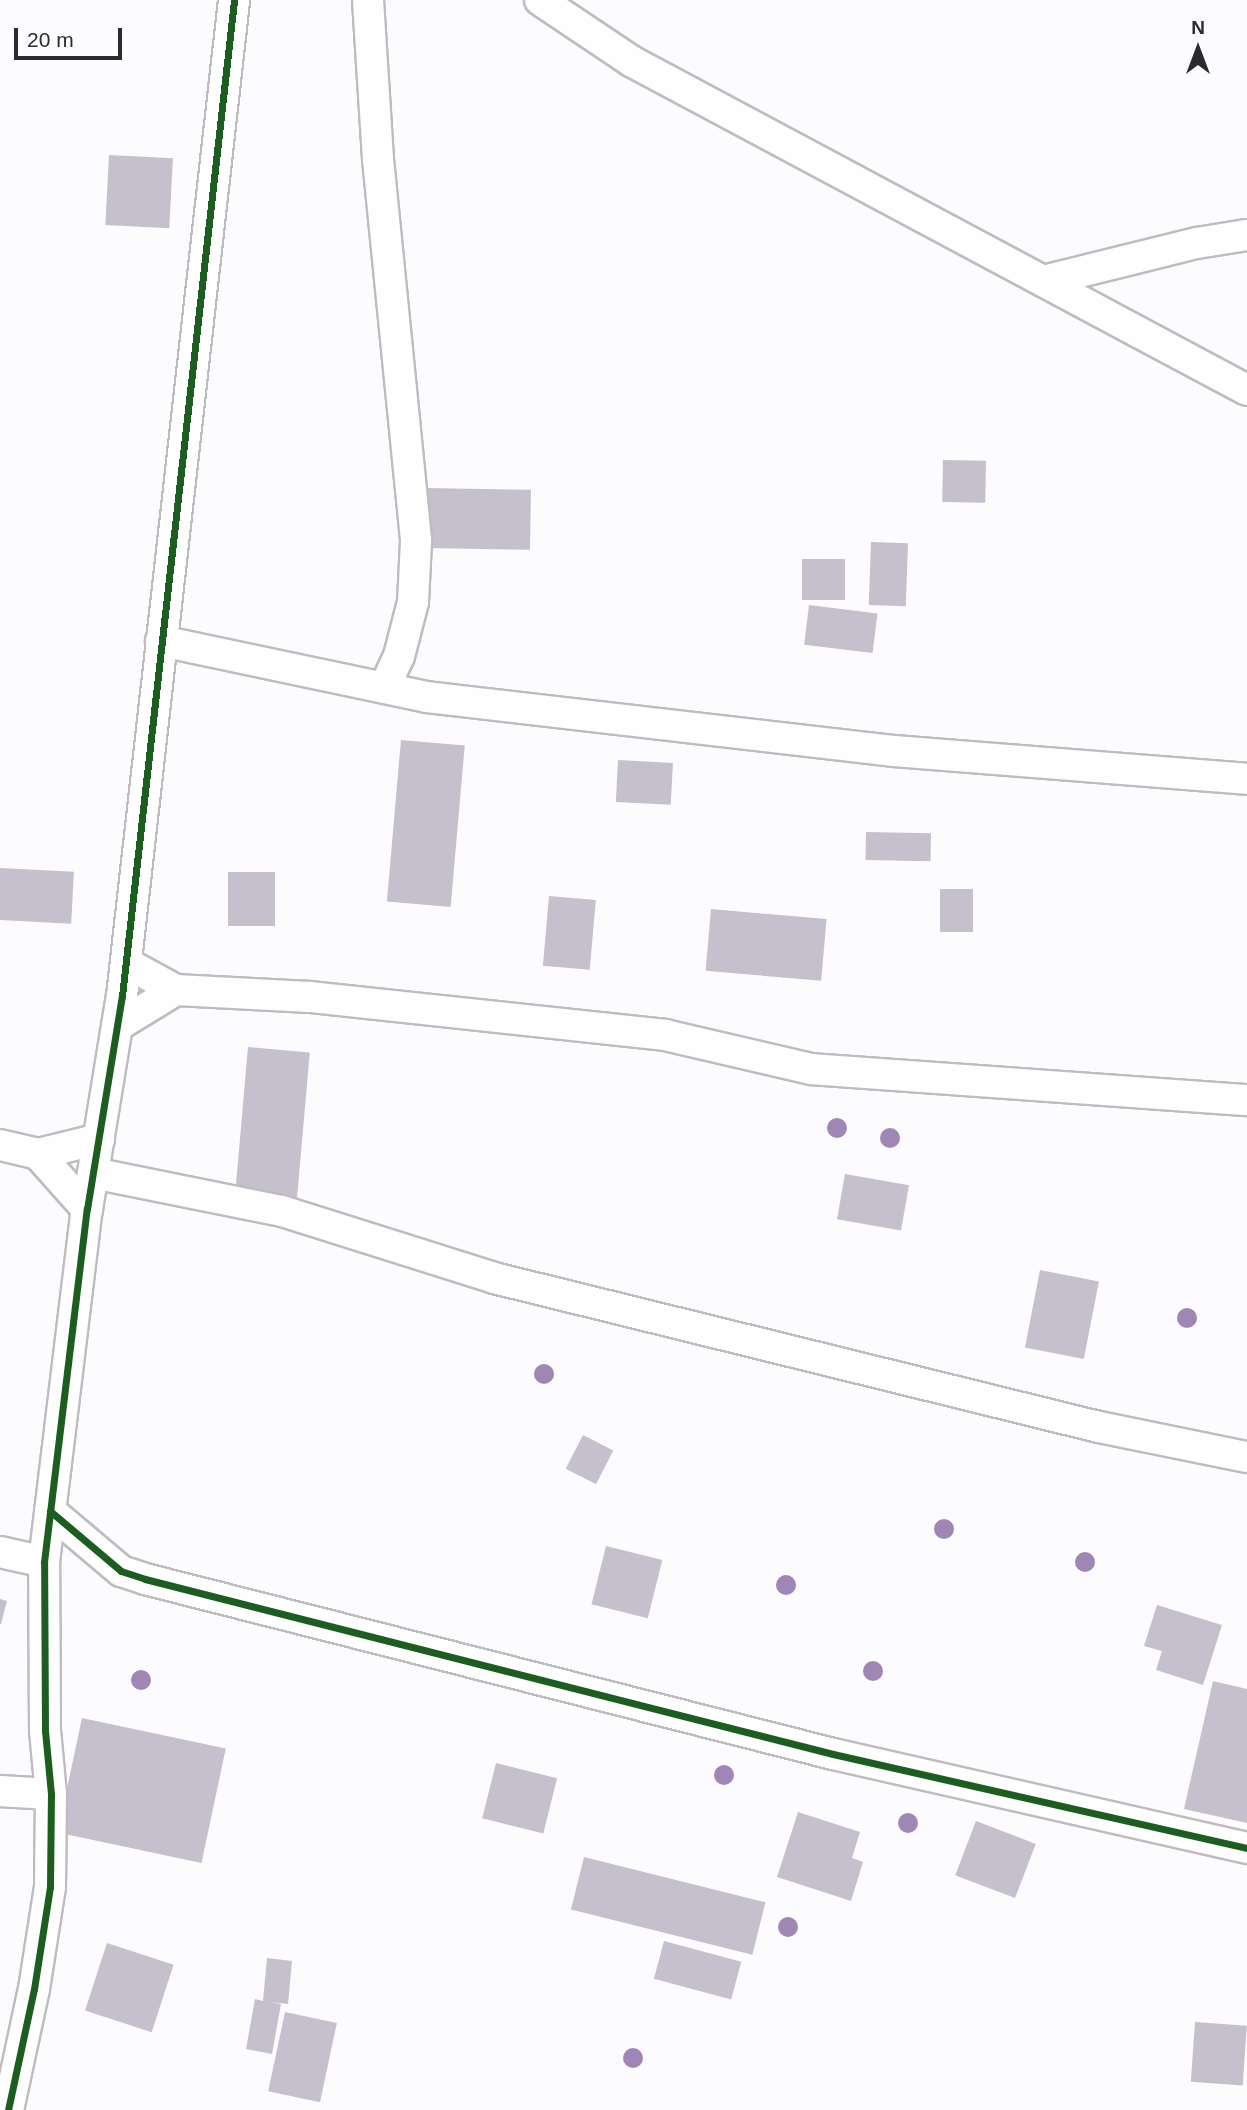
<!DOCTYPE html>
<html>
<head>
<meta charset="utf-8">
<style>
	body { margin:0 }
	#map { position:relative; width:1247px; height:2110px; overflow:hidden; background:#fcfbfd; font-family:Helvetica,sans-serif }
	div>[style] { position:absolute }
	.building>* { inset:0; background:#c6bfce; transform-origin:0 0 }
	.roads { filter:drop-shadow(2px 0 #bdbcbf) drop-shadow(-2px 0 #bdbcbf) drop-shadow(0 2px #bdbcbf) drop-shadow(0 -2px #bdbcbf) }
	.street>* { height:30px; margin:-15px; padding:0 15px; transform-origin:15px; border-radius:15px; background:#fffeff }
	.cycleway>* { height:7px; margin:-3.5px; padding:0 3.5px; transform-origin:3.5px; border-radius:3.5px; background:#1b5e20 }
	.trees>* { width:20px; height:20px; margin:-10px; border-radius:50%; background:#a086b5 }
	span { translate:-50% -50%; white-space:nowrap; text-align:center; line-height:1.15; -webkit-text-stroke:5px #fbfafe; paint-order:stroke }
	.north { position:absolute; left:1163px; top:14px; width:70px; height:70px; -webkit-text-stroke:5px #fbfafe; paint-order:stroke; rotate:0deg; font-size:19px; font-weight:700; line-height:28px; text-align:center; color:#2b2a2d }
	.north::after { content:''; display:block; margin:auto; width:24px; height:32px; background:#2b2a2d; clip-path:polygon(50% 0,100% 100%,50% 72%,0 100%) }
	.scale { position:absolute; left:14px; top:28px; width:108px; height:32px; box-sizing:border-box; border:4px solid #2b2a2d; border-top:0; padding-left:9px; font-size:21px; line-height:24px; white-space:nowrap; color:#2b2a2d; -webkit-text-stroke:5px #fbfafe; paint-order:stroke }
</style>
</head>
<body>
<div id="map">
	<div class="building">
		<div style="left:109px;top:155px;width:64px;height:70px;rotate:3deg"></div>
		<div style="left:943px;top:460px;width:43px;height:42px;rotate:1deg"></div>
		<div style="left:428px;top:488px;width:103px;height:60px;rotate:1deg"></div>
		<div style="left:871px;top:542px;width:37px;height:63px;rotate:2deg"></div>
		<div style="left:802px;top:559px;width:43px;height:41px"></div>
		<div style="left:809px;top:605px;width:69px;height:40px;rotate:7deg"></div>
		<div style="left:401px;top:740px;width:64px;height:162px;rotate:5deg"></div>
		<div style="left:618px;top:760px;width:55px;height:42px;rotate:3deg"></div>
		<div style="left:866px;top:832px;width:65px;height:28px;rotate:1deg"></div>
		<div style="left:0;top:868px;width:74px;height:52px;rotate:3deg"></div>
		<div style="left:228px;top:872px;width:47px;height:54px"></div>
		<div style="left:940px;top:889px;width:33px;height:43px"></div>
		<div style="left:549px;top:896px;width:47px;height:70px;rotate:5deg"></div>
		<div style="left:711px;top:909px;width:116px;height:62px;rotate:5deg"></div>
		<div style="left:248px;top:1047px;width:62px;height:159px;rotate:5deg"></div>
		<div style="left:845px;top:1174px;width:65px;height:46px;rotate:10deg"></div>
		<div style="left:1040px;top:1270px;width:60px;height:79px;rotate:11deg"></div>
		<div style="left:583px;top:1435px;width:34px;height:38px;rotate:27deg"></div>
		<div style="left:606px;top:1546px;width:58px;height:60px;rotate:14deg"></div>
		<div style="clip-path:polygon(0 1599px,7px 1601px,1px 1624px,0 1624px)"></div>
		<div style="clip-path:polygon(1157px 1605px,1222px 1625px,1203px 1685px,1156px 1670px,1162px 1651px,1144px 1646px)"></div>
		<div style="clip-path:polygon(1213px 1681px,1247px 1689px,1247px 1823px,1184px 1809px)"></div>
		<div style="left:82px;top:1718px;width:147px;height:117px;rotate:12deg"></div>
		<div style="left:496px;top:1763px;width:63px;height:57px;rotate:14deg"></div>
		<div style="clip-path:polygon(798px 1812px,860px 1832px,852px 1858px,863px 1862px,851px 1901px,777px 1877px)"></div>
		<div style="left:976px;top:1821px;width:64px;height:58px;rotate:21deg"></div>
		<div style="left:584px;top:1857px;width:187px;height:54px;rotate:14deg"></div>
		<div style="left:664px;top:1941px;width:80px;height:39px;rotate:15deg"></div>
		<div style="left:107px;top:1943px;width:70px;height:71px;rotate:18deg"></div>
		<div style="clip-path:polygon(267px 1958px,292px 1961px,288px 2004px,271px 2002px,281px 2004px,272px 2054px,246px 2049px,255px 1999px,263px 2001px)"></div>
		<div style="left:285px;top:2012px;width:53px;height:81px;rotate:12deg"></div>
		<div style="left:1195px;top:2022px;width:52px;height:60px;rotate:4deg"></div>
	</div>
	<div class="roads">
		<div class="street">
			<div style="left:368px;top:0;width:159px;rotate:86.4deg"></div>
			<div style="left:378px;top:159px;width:384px;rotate:84.3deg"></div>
			<div style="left:416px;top:541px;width:61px;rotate:92.8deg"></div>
			<div style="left:413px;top:602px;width:56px;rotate:104.5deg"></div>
			<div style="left:399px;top:656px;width:35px;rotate:115deg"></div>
			<div style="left:540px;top:0;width:110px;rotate:33.8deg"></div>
			<div style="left:631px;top:61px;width:698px;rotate:28.11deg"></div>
			<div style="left:1043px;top:281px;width:159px;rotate:-13.9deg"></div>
			<div style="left:1197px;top:243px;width:51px;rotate:-9.1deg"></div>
			<div style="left:161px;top:641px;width:272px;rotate:11.9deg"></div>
			<div style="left:427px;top:697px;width:469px;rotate:6.6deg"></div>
			<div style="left:893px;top:751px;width:355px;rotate:4.5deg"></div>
			<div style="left:126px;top:963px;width:57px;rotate:28.4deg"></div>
			<div style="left:176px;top:990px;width:134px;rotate:3deg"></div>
			<div style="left:310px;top:997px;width:357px;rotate:6.1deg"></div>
			<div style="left:665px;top:1035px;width:150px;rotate:13.1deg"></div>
			<div style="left:811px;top:1069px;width:437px;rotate:4.1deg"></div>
			<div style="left:117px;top:1026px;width:69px;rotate:-31.4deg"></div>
			<div style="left:0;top:1145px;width:39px;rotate:13deg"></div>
			<div style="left:38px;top:1154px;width:63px;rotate:-13.8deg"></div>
			<div style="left:38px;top:1154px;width:74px;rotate:48.3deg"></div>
			<div style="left:93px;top:1173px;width:193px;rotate:11.4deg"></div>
			<div style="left:282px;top:1211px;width:222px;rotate:17.5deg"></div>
			<div style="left:494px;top:1278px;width:623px;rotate:13.84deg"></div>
			<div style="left:1099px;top:1427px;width:151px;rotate:11.5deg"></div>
			<div style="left:50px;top:1511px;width:93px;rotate:40.2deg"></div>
			<div style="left:121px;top:1571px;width:25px;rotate:18deg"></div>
			<div style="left:145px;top:1579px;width:710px;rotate:14.27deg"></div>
			<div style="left:833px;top:1754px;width:425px;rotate:12.8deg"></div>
			<div style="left:0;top:1552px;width:45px;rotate:12.8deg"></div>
			<div style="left:0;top:1791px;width:51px;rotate:3.4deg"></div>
			<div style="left:8px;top:2110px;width:124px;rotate:-77.9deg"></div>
			<div style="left:34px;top:1989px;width:103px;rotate:-81.1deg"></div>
			<div style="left:50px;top:1887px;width:93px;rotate:-89.4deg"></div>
			<div style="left:51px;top:1794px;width:63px;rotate:-95.4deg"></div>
			<div style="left:45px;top:1731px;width:169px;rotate:-90.3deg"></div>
			<div style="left:44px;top:1562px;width:356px;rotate:-83.1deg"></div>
			<div style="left:87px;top:1209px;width:216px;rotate:-80.7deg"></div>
			<div style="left:122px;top:996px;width:1002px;rotate:-83.58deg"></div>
		</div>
	</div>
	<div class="cycleway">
		<div style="left:50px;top:1511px;width:93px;rotate:40.2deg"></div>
		<div style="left:121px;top:1571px;width:25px;rotate:18deg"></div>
		<div style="left:145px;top:1579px;width:710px;rotate:14.27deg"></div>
		<div style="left:833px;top:1754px;width:425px;rotate:12.8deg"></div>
		<div style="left:8px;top:2110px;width:124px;rotate:-77.9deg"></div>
		<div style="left:34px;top:1989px;width:103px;rotate:-81.1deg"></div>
		<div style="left:50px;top:1887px;width:93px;rotate:-89.4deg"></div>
		<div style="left:51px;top:1794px;width:63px;rotate:-95.4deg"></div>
		<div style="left:45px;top:1731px;width:169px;rotate:-90.3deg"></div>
		<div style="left:44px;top:1562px;width:356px;rotate:-83.1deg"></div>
		<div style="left:87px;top:1209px;width:216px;rotate:-80.7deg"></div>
		<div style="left:122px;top:996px;width:1002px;rotate:-83.58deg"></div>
	</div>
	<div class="trees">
		<div style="left:837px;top:1128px"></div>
		<div style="left:890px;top:1138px"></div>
		<div style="left:1187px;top:1318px"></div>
		<div style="left:544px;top:1374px"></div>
		<div style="left:944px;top:1529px"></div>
		<div style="left:1085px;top:1562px"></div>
		<div style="left:786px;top:1585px"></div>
		<div style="left:873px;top:1671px"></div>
		<div style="left:141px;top:1680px"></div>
		<div style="left:724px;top:1775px"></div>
		<div style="left:908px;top:1823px"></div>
		<div style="left:788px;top:1927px"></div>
		<div style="left:633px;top:2058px"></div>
	</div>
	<div class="north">N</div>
	<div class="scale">20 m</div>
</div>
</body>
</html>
